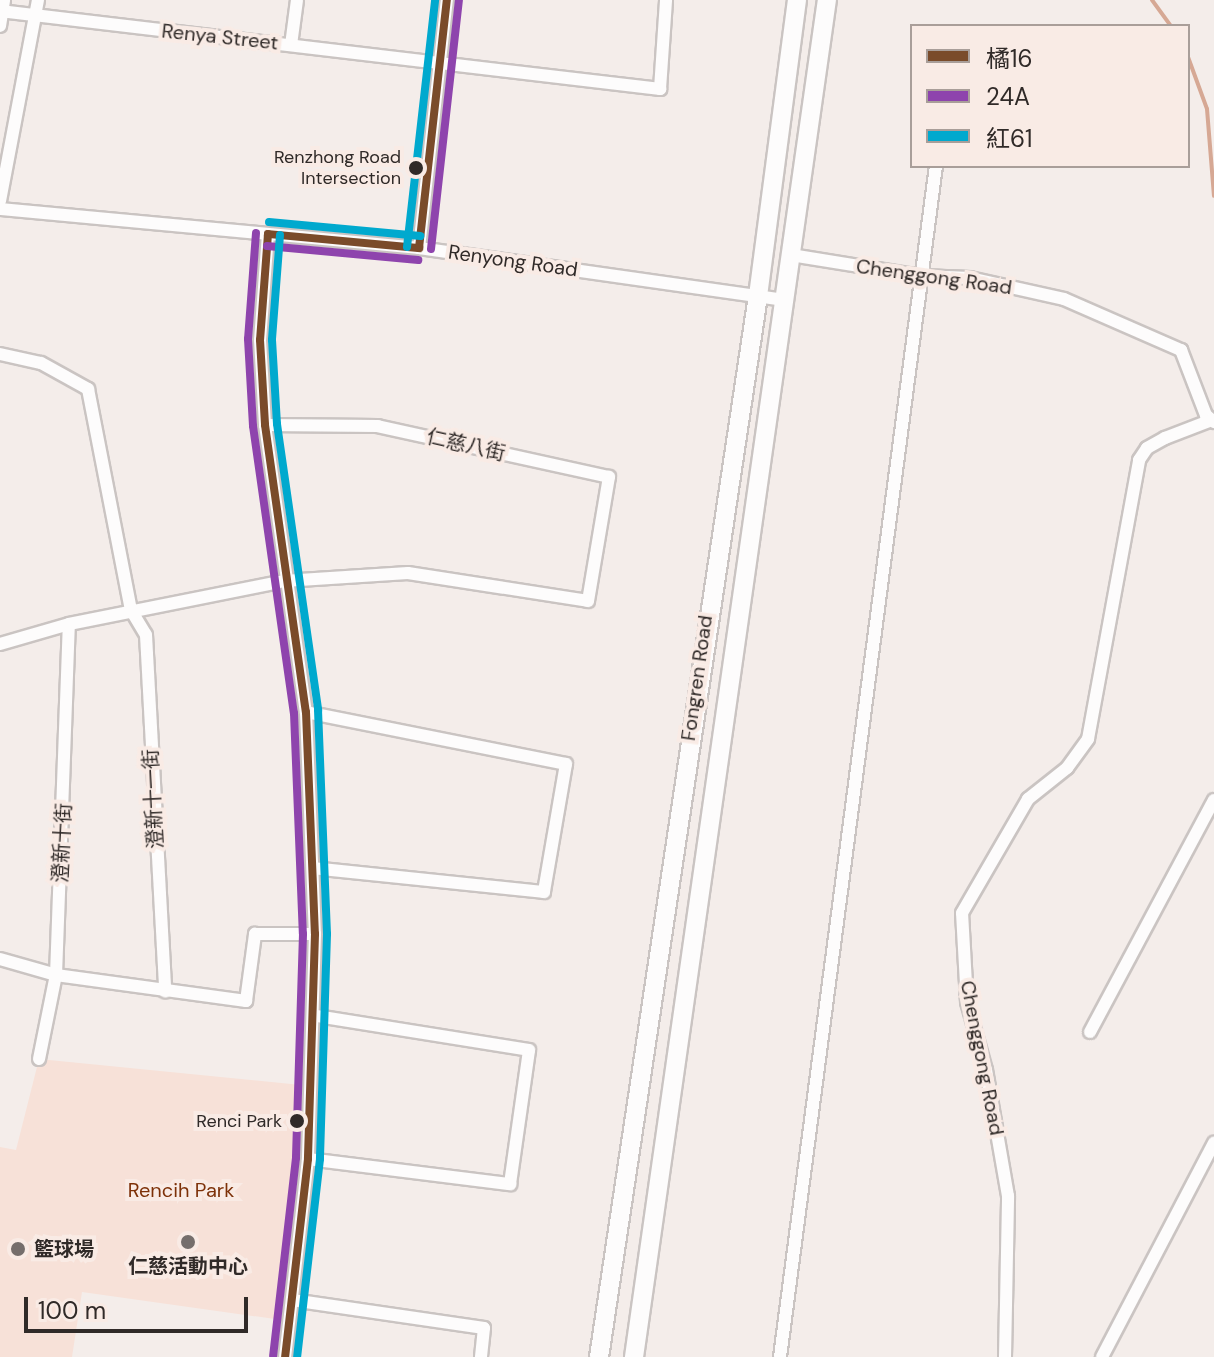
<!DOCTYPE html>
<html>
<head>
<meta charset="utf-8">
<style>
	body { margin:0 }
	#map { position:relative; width:1214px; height:1357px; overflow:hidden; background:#f4edea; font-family:"DM Sans","Noto Sans TC",sans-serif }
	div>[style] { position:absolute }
	.green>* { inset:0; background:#f7e1d8 }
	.stream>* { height:4px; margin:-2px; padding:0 2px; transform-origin:2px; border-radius:2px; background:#d6a894 }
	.roads { filter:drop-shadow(2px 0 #cac4c2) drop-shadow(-2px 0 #cac4c2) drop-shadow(0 2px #cac4c2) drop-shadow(0 -2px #cac4c2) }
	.street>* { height:12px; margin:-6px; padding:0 6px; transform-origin:6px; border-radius:6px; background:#fdfcfc }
	.secondary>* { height:18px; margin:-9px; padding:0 9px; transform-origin:9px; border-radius:9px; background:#fdfcfc }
	.bus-1>* { height:8px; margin:-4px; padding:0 4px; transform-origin:4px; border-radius:4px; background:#7a4b2a }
	.bus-2>* { height:8px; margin:-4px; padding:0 4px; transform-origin:4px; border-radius:4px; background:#8e44ad }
	.bus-3>* { height:8px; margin:-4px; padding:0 4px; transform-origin:4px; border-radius:4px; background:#00a9ce }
	.dots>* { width:22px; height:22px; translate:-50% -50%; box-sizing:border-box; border:4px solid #f9ebe5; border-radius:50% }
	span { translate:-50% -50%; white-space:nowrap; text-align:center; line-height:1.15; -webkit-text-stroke:8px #f9ebe5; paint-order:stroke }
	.bus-label { font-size:18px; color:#302a28 }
	.right { translate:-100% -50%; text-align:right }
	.street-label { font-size:20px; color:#302a28 }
	.park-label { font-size:20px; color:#7d3108 }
	.poi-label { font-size:20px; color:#302a28; font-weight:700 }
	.left { translate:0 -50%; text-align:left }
	.legend { position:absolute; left:910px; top:24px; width:280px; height:144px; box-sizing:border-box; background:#f9ebe5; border:2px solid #a99e99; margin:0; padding:10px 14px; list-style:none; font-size:24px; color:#302a28 }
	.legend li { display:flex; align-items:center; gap:16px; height:40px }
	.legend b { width:40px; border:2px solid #a99e99 }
	.scale { position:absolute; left:24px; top:1297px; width:224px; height:36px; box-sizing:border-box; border:4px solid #302a28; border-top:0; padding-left:10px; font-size:24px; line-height:28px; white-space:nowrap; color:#302a28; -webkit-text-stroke:6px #f9ebe5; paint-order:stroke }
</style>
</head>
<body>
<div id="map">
	<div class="green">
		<div style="clip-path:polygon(39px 1059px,311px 1086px,289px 1321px,82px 1292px,72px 1357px,0 1357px,0 1147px,16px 1150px)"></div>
	</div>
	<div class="stream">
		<div style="left:1152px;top:0;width:32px;rotate:54deg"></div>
		<div style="left:1188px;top:57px;width:55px;rotate:69.9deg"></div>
		<div style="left:1207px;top:109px;width:87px;rotate:85.4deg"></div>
	</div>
	<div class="roads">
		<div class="street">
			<div style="left:0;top:11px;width:665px;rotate:6.74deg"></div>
			<div style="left:660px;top:89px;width:89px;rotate:-86.1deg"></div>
			<div style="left:0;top:26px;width:26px;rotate:-81deg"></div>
			<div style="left:291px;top:45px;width:45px;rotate:-82.4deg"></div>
			<div style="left:0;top:201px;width:205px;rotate:-79.3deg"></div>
			<div style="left:0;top:209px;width:421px;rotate:5.3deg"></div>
			<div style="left:419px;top:248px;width:371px;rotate:8.1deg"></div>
			<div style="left:268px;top:234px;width:106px;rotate:94.3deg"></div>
			<div style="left:260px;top:340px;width:85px;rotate:86.6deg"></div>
			<div style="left:265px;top:425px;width:290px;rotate:81.9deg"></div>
			<div style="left:306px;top:712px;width:222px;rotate:87.7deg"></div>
			<div style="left:315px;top:934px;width:225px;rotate:91.8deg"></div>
			<div style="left:308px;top:1159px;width:199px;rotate:96.6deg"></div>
			<div style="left:419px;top:248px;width:250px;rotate:-83.6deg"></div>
			<div style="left:791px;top:255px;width:131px;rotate:9.2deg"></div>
			<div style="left:920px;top:276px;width:50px;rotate:2.3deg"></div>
			<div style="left:970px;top:278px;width:96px;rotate:12.6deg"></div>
			<div style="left:1064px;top:299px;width:128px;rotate:23.6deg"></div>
			<div style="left:1181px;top:350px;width:70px;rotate:69deg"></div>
			<div style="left:1206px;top:415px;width:11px;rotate:41deg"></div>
			<div style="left:0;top:354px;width:42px;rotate:12.4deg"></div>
			<div style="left:41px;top:363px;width:54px;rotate:29deg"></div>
			<div style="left:88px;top:389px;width:225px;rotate:79deg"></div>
			<div style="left:131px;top:610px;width:29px;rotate:59deg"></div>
			<div style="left:146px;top:635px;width:357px;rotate:86.9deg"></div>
			<div style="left:0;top:644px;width:72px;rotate:-16.2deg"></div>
			<div style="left:69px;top:624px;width:219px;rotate:-11.3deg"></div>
			<div style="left:284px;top:581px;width:124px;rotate:-3.7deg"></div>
			<div style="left:408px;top:573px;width:182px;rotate:8.8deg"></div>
			<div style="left:588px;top:601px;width:126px;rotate:-80.4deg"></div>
			<div style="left:609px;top:477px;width:237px;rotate:-167.6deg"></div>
			<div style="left:378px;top:426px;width:113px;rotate:-179.5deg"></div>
			<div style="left:306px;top:712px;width:265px;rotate:11.3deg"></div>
			<div style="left:566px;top:764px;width:130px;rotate:99.8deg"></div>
			<div style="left:544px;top:892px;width:232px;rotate:-174.1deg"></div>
			<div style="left:0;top:959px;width:58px;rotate:15.9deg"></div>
			<div style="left:56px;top:975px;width:192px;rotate:7.8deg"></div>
			<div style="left:246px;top:1001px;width:68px;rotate:-82.3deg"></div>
			<div style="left:255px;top:934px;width:60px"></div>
			<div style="left:1090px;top:1032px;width:263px;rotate:-61.9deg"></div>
			<div style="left:39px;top:1059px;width:86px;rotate:-78.6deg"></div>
			<div style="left:56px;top:975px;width:351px;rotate:-87.9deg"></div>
			<div style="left:308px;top:1159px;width:204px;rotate:7.1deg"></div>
			<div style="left:510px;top:1184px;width:135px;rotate:-81.9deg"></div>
			<div style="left:529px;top:1050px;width:216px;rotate:-170.9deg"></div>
			<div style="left:292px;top:1300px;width:194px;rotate:8.3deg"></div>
			<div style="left:484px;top:1328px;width:29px;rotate:96deg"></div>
			<div style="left:780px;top:1357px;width:1201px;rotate:-82.54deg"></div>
			<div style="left:1005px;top:1357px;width:161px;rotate:-88.9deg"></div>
			<div style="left:1008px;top:1196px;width:128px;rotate:-99.9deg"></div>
			<div style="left:986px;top:1070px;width:71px;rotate:-105.6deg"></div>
			<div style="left:967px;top:1002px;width:89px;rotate:-93.2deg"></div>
			<div style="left:962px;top:913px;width:132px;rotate:-59.9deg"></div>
			<div style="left:1028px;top:799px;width:50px;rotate:-38.5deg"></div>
			<div style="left:1067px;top:768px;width:36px;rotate:-54deg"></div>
			<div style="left:1088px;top:739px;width:284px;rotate:-79.6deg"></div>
			<div style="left:1139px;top:460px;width:14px;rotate:-56deg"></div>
			<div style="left:1147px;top:448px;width:21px;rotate:-29deg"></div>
			<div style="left:1165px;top:438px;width:50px;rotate:-21deg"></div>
			<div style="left:1102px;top:1357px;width:242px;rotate:-62.4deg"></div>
		</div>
		<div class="secondary">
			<div style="left:599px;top:1357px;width:1073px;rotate:-81.48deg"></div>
			<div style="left:758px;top:296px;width:299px;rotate:-82.5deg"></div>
			<div style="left:634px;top:1357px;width:1371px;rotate:-81.91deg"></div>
		</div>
	</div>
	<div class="bus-1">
		<div style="left:268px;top:234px;width:106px;rotate:94.3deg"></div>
		<div style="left:260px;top:340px;width:85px;rotate:86.6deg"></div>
		<div style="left:265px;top:425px;width:290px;rotate:81.9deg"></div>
		<div style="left:306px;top:712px;width:222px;rotate:87.7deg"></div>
		<div style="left:315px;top:934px;width:225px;rotate:91.8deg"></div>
		<div style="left:308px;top:1159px;width:199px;rotate:96.6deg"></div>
		<div style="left:268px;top:234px;width:152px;rotate:5.3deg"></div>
		<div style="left:419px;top:248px;width:250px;rotate:-83.6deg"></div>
	</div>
	<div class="bus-2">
		<div style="left:256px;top:233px;width:106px;rotate:94.3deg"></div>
		<div style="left:248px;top:339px;width:87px;rotate:86.7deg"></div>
		<div style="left:253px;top:426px;width:290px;rotate:81.9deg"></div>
		<div style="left:294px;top:713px;width:221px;rotate:87.7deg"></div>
		<div style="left:303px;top:934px;width:224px;rotate:91.8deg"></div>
		<div style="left:296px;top:1158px;width:199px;rotate:96.6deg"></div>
		<div style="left:267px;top:246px;width:152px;rotate:5.3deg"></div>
		<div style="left:431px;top:249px;width:250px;rotate:-83.6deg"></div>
	</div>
	<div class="bus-3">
		<div style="left:269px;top:222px;width:152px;rotate:5.3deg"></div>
		<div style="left:280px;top:235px;width:105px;rotate:94.4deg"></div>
		<div style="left:272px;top:340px;width:84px;rotate:86.6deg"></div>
		<div style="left:277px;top:424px;width:289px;rotate:81.8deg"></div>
		<div style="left:318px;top:710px;width:224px;rotate:87.7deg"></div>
		<div style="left:327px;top:934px;width:225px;rotate:91.8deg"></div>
		<div style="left:320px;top:1159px;width:199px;rotate:96.6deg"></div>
		<div style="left:407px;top:247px;width:249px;rotate:-83.5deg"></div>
	</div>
	<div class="dots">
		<div style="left:416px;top:168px;background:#302a28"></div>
		<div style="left:297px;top:1121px;background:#302a28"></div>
		<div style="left:188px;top:1242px;background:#756e6c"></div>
		<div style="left:18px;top:1249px;background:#756e6c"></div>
	</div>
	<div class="bus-label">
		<span class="right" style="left:401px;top:168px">Renzhong Road<br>Intersection</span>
		<span class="right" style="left:282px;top:1121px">Renci Park</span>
	</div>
	<div class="street-label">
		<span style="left:220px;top:37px;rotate:6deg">Renya Street</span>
		<span style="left:513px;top:261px;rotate:8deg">Renyong Road</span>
		<span style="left:934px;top:277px;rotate:8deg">Chenggong Road</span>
		<span style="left:466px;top:445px;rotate:13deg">仁慈八街</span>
		<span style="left:697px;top:678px;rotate:-82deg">Fongren Road</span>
		<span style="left:153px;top:799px;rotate:-93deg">澄新十一街</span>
		<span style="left:62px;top:843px;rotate:-87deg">澄新十街</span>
		<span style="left:982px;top:1058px;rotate:79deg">Chenggong Road</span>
	</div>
	<div class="park-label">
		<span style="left:181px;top:1190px">Rencih Park</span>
	</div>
	<div class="poi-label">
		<span class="left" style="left:34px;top:1249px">籃球場</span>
		<span style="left:188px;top:1266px">仁慈活動中心</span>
	</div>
	<ul class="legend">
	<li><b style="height:10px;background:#7a4b2a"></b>橘16</li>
	<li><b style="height:10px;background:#8e44ad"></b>24A</li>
	<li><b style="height:10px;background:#00a9ce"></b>紅61</li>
	</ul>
	<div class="scale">100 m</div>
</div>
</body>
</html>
